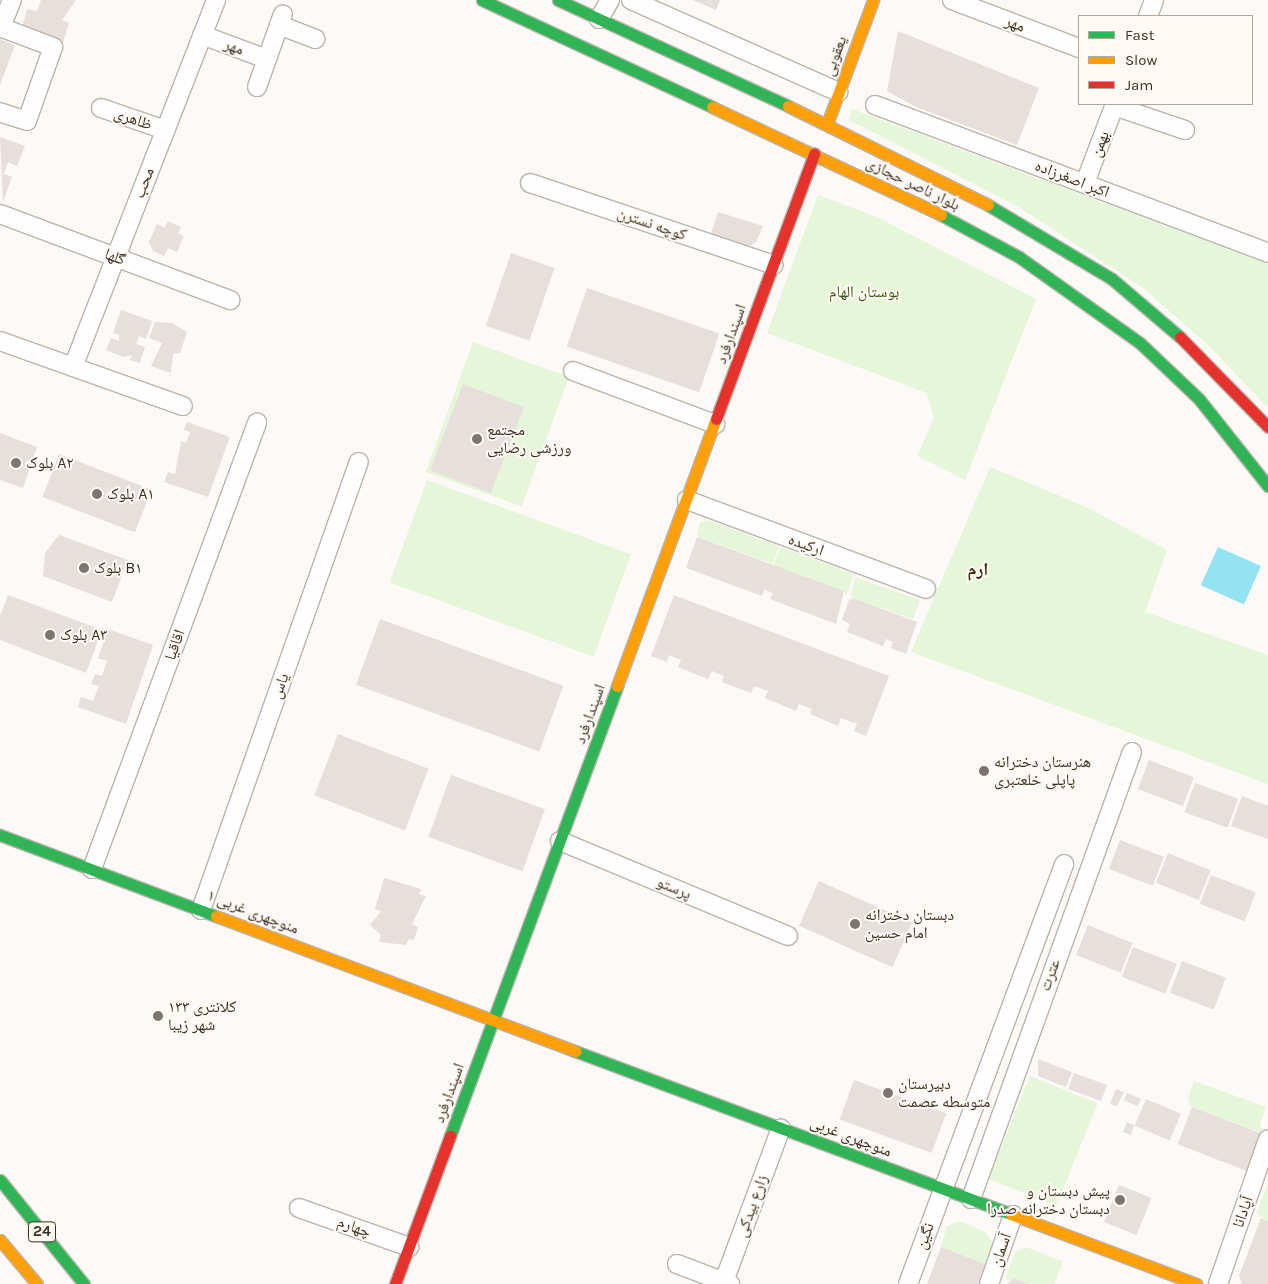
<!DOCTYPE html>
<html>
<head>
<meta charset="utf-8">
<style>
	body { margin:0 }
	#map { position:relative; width:1268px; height:1284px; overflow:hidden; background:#fcf9f6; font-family:Karla,"Noto Naskh Arabic",sans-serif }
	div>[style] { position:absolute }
	.green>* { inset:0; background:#e6f6d8; transform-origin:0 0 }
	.water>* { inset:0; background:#94e3f0; transform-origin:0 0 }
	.building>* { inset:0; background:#e7dfdc; transform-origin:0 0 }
	.roads { filter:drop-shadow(1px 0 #bab4ad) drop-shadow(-1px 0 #bab4ad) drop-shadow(0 1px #bab4ad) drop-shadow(0 -1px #bab4ad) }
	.street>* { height:18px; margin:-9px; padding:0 9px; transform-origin:9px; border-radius:9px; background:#fffefe }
	.fast>* { height:11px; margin:-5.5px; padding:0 5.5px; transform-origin:5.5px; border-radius:5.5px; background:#30b455 }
	.slow>* { height:11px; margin:-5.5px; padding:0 5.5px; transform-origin:5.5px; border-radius:5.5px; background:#ff9f0a }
	.jam>* { height:11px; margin:-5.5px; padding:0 5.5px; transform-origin:5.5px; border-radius:5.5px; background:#e5322d }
	.dots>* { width:14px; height:14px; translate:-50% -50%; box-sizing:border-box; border:2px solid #fff9f3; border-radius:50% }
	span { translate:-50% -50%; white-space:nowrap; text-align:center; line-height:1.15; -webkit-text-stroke:4px #fff9f3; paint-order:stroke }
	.shield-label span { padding:1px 4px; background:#fff9f3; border:1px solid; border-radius:4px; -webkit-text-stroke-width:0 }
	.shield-label { font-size:15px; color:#3a2f24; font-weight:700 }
	.street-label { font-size:16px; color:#3a2f24 }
	.park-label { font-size:16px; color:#34590f }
	.poi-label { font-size:16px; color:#3a2f24 }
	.left { translate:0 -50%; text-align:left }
	.right { translate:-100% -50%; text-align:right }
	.neighbourhood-label { font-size:18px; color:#3e2810; font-weight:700 }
	.legend { position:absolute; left:1078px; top:15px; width:175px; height:90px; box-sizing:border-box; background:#fff9f3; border:1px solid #b0a8a0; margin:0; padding:6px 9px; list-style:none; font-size:15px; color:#3a2f24 }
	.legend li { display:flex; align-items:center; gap:10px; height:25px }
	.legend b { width:25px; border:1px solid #b0a8a0 }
</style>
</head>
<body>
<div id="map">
	<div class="green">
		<div style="clip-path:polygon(852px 109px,1268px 264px,1268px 408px,1208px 345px,1143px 288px,1017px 206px,849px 120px)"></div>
		<div style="clip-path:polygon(818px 195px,877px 217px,1036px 299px,965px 480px,917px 456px,934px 418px,927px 393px,767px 333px)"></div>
		<div style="left:473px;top:342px;width:102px;height:138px;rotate:20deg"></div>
		<div style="clip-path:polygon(990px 467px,1084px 506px,1167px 550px,1145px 612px,1268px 655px,1268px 784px,911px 652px)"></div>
		<div style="left:427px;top:480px;width:217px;height:109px;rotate:20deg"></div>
		<div style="clip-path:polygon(708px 520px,779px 546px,771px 568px,768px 562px,697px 537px,700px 522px)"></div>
		<div style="clip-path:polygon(780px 547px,854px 574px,846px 596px,844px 591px,773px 568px)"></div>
		<div style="clip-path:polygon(855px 577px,920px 600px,913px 619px,856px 599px,850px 602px)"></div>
		<div style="left:1030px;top:1076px;width:73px;height:111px;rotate:22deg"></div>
		<div style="clip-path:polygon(1194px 1081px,1266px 1107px,1260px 1125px,1264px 1134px,1192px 1107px,1188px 1099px)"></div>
		<div style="clip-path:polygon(1268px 1182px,1268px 1221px,1257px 1213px)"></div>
		<div style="clip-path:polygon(960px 1221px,986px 1232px,993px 1243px,986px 1261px,990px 1266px,941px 1247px,947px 1226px)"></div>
		<div style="clip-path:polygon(1026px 1247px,1063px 1262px,1054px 1284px,1028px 1284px,1014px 1278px,1008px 1282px,1006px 1277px,1015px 1252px)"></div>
	</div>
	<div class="water">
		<div style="left:1218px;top:547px;width:47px;height:42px;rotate:24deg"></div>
	</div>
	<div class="building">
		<div style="clip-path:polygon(41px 0,76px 0,62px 20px,69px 23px,62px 46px,21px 32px,27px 9px,37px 11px)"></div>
		<div style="clip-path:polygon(693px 0,720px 0,716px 10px)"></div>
		<div style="clip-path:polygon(898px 31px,1039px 88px,1017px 145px,916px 107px,887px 91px)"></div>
		<div style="clip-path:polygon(0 39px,15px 45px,0 85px)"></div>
		<div style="clip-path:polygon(0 137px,25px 146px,17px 166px,8px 162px,4px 174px,12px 177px,3px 202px)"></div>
		<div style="clip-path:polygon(718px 212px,763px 226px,756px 242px,746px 248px,711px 234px)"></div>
		<div style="clip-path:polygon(168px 221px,181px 227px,178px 233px,184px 236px,177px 252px,168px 248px,164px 256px,153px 251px,149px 242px,157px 224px,165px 228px)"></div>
		<div style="left:511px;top:253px;width:46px;height:77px;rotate:19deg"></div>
		<div style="left:587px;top:288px;width:140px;height:62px;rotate:19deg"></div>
		<div style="clip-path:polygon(121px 310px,152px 321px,146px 339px,139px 336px,136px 344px,145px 347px,140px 363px,130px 360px,132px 355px,123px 357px,106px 350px,111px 338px,119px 341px,119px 335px,113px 333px)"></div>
		<div style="clip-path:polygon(155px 322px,172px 323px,187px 332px,180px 353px,173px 354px,171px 373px,151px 366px,162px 343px,149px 338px)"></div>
		<div style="left:463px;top:384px;width:65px;height:92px;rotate:21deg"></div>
		<div style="clip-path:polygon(187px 422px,230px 437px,208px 497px,164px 482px,168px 472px,175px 474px,181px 441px,186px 443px,190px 432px,184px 430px)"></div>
		<div style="clip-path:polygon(0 433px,37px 447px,23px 488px,0 480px)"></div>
		<div style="left:59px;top:454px;width:99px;height:46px;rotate:21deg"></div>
		<div style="clip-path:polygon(59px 535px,128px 560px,112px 602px,43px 576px,45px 553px)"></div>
		<div style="clip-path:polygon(697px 537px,844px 591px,836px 624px,770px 599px,773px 593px,765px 590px,769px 579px,762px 596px,686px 568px)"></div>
		<div style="clip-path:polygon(8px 595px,102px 630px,86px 673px,0 640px,0 616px)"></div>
		<div style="clip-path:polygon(674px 595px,889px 676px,866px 736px,854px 731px,857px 724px,841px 718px,838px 726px,810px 714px,812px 709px,799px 704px,796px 711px,765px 698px,768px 691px,754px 686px,751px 693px,722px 682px,724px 676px,712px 671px,708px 679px,678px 667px,681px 660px,669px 655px,667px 662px,651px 656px)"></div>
		<div style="clip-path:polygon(856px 599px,917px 622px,906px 654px,891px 648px,893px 642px,886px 639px,883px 646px,847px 632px,850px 624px,842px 620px,849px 600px)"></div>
		<div style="left:380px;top:619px;width:195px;height:70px;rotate:20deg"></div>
		<div style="clip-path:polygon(108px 629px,153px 645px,126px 724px,78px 707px,81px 697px,93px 701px,99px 686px,91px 684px,95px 674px,102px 676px,107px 661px,98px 658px)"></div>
		<div style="left:338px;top:734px;width:97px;height:66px;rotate:21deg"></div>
		<div style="left:1149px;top:760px;width:48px;height:31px;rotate:21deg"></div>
		<div style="left:451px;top:775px;width:100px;height:66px;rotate:20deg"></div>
		<div style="left:1195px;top:783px;width:46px;height:31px;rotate:20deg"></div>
		<div style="clip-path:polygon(1242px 796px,1268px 806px,1268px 839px,1231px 826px)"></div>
		<div style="left:1120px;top:840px;width:47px;height:31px;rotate:21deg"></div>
		<div style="left:1168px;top:853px;width:46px;height:32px;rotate:22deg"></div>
		<div style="left:1211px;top:875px;width:48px;height:31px;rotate:21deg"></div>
		<div style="clip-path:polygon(384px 878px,421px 889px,419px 894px,426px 896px,412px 924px,418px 927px,414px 940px,409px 939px,406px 945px,379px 942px,381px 935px,370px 925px,381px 911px,375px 909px)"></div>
		<div style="left:819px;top:881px;width:102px;height:49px;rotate:24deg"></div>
		<div style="left:1088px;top:925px;width:48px;height:32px;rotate:22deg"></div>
		<div style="left:1133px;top:947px;width:47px;height:32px;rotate:21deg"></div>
		<div style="left:1182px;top:961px;width:47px;height:34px;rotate:21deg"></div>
		<div style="clip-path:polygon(1038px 1059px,1072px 1072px,1066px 1087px,1038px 1076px)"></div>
		<div style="left:1074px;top:1073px;width:35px;height:17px;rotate:20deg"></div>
		<div style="left:854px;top:1080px;width:98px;height:42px;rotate:20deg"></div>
		<div style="clip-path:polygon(1116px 1089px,1124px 1092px,1117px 1106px,1110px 1104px)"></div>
		<div style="left:1127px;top:1093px;width:15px;height:8px;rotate:23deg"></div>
		<div style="left:1146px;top:1099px;width:38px;height:29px;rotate:23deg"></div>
		<div style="left:1192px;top:1107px;width:77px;height:40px;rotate:21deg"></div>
		<div style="clip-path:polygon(1127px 1122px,1134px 1125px,1131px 1135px,1123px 1132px)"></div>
		<div style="left:1119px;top:1185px;width:35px;height:40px;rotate:22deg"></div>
		<div style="clip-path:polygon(1261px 1218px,1268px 1221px,1268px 1284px,1242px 1284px,1239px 1276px)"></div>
		<div style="clip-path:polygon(941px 1247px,990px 1266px,983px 1284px,927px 1284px)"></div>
		<div style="clip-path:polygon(1014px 1278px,1028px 1284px,1008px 1284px)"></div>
	</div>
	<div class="roads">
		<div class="street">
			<div style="left:631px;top:0;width:227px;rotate:23.9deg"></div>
			<div style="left:952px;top:0;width:136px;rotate:20.7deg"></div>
			<div style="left:1148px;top:16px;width:17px;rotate:-69deg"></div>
			<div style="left:599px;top:19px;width:22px;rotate:-60deg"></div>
			<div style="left:279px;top:25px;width:39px;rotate:21deg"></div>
			<div style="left:0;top:27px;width:57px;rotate:20.7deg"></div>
			<div style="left:53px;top:47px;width:78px;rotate:109.4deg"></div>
			<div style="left:27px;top:121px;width:28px;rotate:-162deg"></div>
			<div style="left:1px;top:27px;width:29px;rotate:-68deg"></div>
			<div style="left:202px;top:35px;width:69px;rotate:20.3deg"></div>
			<div style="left:257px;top:87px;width:77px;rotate:-70.4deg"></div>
			<div style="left:875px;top:105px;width:420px;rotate:20.6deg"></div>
			<div style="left:1114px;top:106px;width:75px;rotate:18.7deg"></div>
			<div style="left:101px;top:108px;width:68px;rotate:19deg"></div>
			<div style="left:530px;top:183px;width:257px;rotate:18.6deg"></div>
			<div style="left:1085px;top:183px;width:85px;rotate:-69.2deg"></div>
			<div style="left:0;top:214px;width:246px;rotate:20.5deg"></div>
			<div style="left:0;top:341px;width:194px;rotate:19.6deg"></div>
			<div style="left:73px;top:367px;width:394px;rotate:-68.7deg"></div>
			<div style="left:573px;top:371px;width:152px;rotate:20.5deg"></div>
			<div style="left:687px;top:500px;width:255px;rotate:20.4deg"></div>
			<div style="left:560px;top:841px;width:247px;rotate:22.6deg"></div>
			<div style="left:92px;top:869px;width:476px;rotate:-69.7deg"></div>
			<div style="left:201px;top:910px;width:475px;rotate:-70.6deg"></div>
			<div style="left:971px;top:1199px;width:475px;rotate:-70.2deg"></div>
			<div style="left:299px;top:1208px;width:117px;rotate:19.5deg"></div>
			<div style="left:677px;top:1264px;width:57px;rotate:20.7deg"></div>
			<div style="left:723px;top:1284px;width:166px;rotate:-69.6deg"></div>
			<div style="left:908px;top:1284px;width:448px;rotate:-69.6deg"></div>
			<div style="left:989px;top:1284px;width:73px;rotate:-70.8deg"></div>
			<div style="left:1218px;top:1284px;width:153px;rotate:-71deg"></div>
		</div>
		<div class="fast">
			<div style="left:482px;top:0;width:254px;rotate:24.9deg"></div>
			<div style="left:558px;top:0;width:253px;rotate:24.7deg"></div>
			<div style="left:988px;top:205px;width:144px;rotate:30.8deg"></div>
			<div style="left:1112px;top:279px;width:89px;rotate:40.5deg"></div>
			<div style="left:941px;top:215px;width:89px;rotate:28.3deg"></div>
			<div style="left:1019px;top:257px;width:148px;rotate:35.4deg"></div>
			<div style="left:1140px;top:343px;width:81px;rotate:43.5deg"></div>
			<div style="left:1199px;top:399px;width:111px;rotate:51.6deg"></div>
			<div style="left:0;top:835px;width:231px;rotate:20.6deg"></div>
			<div style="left:575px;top:1051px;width:465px;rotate:20.5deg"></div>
			<div style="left:450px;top:1136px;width:480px;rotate:-69.6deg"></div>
			<div style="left:0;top:1180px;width:134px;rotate:51.1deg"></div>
		</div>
		<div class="slow">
			<div style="left:788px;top:106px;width:223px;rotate:26.3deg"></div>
			<div style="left:712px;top:107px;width:253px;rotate:25.2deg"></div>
			<div style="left:827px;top:124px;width:132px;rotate:-69.6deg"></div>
			<div style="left:617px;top:686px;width:285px;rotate:-69.7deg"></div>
			<div style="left:216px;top:916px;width:384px;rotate:20.6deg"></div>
			<div style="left:1011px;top:1214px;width:198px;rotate:20.7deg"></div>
			<div style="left:0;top:1240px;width:57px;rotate:49.9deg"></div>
		</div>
		<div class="jam">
			<div style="left:1180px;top:337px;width:126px;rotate:45.6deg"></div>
			<div style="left:716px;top:419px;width:283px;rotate:-69.7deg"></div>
			<div style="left:395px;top:1284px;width:158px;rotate:-69.6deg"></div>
		</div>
	</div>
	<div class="dots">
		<div style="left:477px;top:439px;background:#7e766e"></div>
		<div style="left:16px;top:463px;background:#7e766e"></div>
		<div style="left:97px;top:494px;background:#7e766e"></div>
		<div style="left:84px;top:568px;background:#7e766e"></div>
		<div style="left:50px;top:635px;background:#7e766e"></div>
		<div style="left:984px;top:771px;background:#7e766e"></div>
		<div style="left:855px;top:924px;background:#7e766e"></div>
		<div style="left:158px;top:1016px;background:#7e766e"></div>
		<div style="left:888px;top:1093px;background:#7e766e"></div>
		<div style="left:1120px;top:1200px;background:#7e766e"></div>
	</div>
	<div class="shield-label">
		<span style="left:42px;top:1232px">24</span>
	</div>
	<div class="street-label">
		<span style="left:1015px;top:24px;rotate:20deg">مهر</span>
		<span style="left:234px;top:47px;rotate:20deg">مهر</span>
		<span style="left:835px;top:56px;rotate:-70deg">یعقوبی</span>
		<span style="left:133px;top:119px;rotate:19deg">ظاهری</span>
		<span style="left:1100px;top:144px;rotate:-69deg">بهمن</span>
		<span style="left:1072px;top:179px;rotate:21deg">اکبر اصغرزاده</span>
		<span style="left:144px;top:183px;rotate:-69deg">محب</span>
		<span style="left:913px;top:184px;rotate:26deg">بلوار ناصر حجازی</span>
		<span style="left:652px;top:224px;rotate:19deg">کوچه نسترن</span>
		<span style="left:115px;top:257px;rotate:21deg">گلها</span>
		<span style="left:731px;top:334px;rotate:-70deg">اسپندارفرد</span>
		<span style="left:806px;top:545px;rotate:20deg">ارکیده</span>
		<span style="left:175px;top:645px;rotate:-70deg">اقاقیا</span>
		<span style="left:280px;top:686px;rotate:-71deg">یاس</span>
		<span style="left:590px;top:714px;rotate:-70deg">اسپندارفرد</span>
		<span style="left:674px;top:888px;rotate:23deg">پرستو</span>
		<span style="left:253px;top:912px;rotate:21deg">منوچهری غربی ۱</span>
		<span style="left:1050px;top:975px;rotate:-70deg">عترت</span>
		<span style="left:449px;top:1093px;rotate:-70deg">اسپندارفرد</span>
		<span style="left:851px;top:1137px;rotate:21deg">منوچهری غربی</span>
		<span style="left:752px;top:1206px;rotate:-70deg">زارع بیدکی</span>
		<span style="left:1243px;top:1212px;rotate:-71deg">آپادانا</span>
		<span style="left:354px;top:1227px;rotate:20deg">چهارم</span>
		<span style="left:925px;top:1236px;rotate:-70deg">نگین</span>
		<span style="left:1001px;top:1250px;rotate:-71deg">آسمان</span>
	</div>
	<div class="park-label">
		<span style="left:864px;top:292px">بوستان الهام</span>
	</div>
	<div class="poi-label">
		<span class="left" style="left:487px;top:439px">مجتمع<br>ورزشی رضایی</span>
		<span class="left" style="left:26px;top:463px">بلوک A۲</span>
		<span class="left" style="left:107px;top:494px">بلوک A۱</span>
		<span class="left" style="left:94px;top:568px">بلوک B۱</span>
		<span class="left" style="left:60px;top:635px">بلوک A۳</span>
		<span class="left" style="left:994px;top:771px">هنرستان دخترانه<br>پاپلی خلعتبری</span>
		<span class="left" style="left:865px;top:924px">دبستان دخترانه<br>امام حسین</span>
		<span class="left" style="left:168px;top:1016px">کلانتری ۱۳۳<br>شهر زیبا</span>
		<span class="left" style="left:898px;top:1093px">دبیرستان<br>متوسطه عصمت</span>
		<span class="right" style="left:1110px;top:1200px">پیش دبستان و<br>دبستان دخترانه صدرا</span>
	</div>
	<div class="neighbourhood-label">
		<span style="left:978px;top:569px">ارم</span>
	</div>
	<ul class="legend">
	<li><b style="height:6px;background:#30b455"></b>Fast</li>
	<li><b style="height:6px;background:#ff9f0a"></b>Slow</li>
	<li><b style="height:6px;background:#e5322d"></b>Jam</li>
	</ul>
</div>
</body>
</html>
